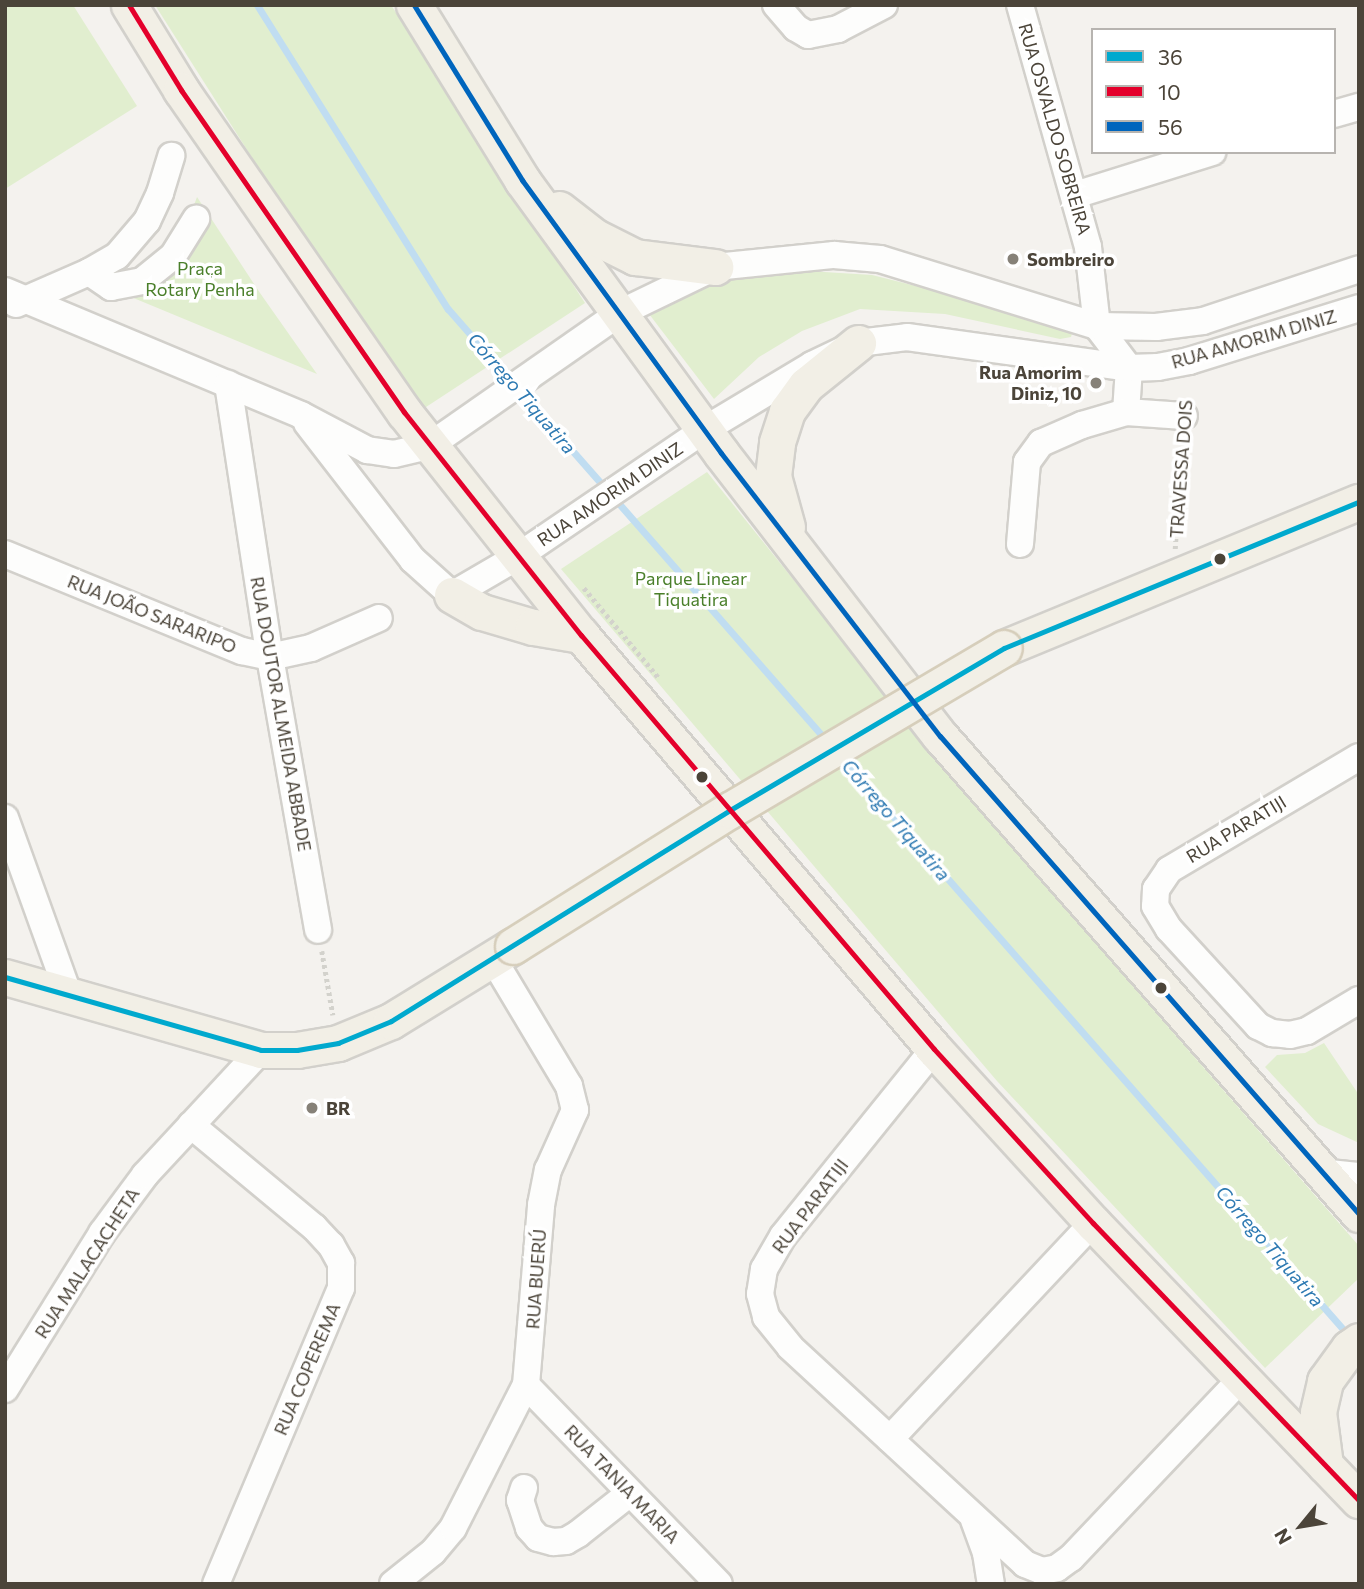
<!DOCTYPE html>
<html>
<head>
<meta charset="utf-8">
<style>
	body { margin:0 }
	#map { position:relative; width:1364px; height:1589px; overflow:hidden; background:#f4f2ee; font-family:Commissioner,sans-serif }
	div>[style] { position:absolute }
	.green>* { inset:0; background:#e1eecf }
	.stream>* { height:7px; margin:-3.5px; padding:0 3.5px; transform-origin:3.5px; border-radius:3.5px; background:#c0ddf1 }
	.path>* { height:4.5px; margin-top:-2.25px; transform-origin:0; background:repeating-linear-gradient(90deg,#d3d2cc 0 3.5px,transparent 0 7px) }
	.roads { filter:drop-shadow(2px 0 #d2d0cb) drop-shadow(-2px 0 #d2d0cb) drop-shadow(0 2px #d2d0cb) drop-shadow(0 -2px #d2d0cb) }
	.minor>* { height:26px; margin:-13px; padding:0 13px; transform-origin:13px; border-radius:13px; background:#fdfdfc }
	.major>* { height:35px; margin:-17.5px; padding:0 17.5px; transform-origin:17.5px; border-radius:17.5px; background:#f2efe6 }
	.bridges { filter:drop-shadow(2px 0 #d6cebb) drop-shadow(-2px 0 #d6cebb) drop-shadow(0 2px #d6cebb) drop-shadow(0 -2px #d6cebb) }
	.major-bridge>* { height:35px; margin:-17.5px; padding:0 17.5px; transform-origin:17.5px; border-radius:17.5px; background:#f2efe6 }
	.bus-1>* { height:5px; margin:-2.5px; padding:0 2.5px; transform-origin:2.5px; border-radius:2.5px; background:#00a9ce }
	.bus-2>* { height:5px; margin:-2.5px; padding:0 2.5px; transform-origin:2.5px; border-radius:2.5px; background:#e4002b }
	.bus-3>* { height:5px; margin:-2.5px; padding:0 2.5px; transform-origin:2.5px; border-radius:2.5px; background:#0065bd }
	.dots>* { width:19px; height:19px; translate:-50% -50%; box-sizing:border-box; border:4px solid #fff; border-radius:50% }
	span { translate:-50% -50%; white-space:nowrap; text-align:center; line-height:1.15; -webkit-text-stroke:7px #fff; paint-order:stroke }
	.street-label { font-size:18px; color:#4b4439 }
	.poi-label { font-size:18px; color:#4b4439; font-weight:700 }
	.left { translate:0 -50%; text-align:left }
	.right { translate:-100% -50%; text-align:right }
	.park-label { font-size:18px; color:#4a7f2a }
	.water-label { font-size:19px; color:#2e7ab2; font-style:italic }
	.frame { position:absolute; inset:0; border:7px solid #4b4439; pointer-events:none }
	.legend { position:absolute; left:1091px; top:28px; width:245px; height:126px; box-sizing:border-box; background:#fff; border:2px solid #b7b4b0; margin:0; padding:9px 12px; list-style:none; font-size:21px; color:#4b4439 }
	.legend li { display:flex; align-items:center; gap:14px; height:35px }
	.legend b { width:35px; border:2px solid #b7b4b0 }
	.north { position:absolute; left:1266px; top:1491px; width:70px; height:70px; -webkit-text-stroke:5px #fff; paint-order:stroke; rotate:240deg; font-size:19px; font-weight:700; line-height:28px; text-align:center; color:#4b4439 }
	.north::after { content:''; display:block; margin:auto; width:24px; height:32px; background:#4b4439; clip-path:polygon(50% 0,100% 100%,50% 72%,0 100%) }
</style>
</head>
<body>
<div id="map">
	<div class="green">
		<div style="clip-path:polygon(5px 5px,73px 5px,137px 106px,5px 189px)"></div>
		<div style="clip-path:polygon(155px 5px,391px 5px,585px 303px,423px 409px,282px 205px)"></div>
		<div style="clip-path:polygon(197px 197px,260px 293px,317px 374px,119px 292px,135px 282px,190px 216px)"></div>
		<div style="clip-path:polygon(792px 270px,872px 275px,1068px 324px,1073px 330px,1071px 337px,1060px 339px,945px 314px,860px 309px,802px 331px,759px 357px,714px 399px,646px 310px,714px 282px)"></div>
		<div style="clip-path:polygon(707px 472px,968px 797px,1359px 1246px,1359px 1278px,1265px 1368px,997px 1081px,561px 569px)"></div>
		<div style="clip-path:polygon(1324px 1043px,1359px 1095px,1359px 1143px,1318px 1124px,1265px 1067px,1277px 1055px,1305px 1053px)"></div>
	</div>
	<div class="stream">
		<div style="left:257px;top:5px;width:359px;rotate:57.9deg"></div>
		<div style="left:448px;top:309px;width:96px;rotate:48.8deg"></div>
		<div style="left:519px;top:390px;width:132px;rotate:48.7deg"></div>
		<div style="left:614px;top:498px;width:323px;rotate:48.8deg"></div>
		<div style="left:840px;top:756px;width:772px;rotate:48.73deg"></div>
	</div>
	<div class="path">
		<div style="left:1175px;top:549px;width:110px;rotate:-86.4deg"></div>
		<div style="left:584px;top:588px;width:117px;rotate:50.2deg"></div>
		<div style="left:322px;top:951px;width:65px;rotate:80.2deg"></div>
	</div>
	<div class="roads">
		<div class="minor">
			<div style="left:776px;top:5px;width:30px;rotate:49deg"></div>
			<div style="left:796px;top:28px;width:14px;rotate:30deg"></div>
			<div style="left:808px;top:35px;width:31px;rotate:-11deg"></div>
			<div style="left:838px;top:29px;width:52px;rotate:-27.6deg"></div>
			<div style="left:1020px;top:5px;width:251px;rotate:74.3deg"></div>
			<div style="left:1088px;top:247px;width:80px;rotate:83.5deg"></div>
			<div style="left:1097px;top:326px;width:53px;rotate:52.7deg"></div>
			<div style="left:1129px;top:368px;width:44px;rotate:93.9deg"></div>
			<div style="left:1334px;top:114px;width:26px;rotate:-16deg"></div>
			<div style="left:1075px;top:195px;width:144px;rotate:-17.4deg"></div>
			<div style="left:89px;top:272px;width:27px;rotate:34deg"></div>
			<div style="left:111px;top:287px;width:32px;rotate:-11deg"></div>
			<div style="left:142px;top:281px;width:40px;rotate:-39deg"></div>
			<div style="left:173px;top:256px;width:44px;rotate:-58.1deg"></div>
			<div style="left:5px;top:291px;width:321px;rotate:22.7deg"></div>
			<div style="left:301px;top:415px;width:75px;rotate:27.9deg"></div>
			<div style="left:367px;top:450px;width:27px;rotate:8deg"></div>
			<div style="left:394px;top:454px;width:36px;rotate:-13deg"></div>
			<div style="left:429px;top:446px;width:233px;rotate:-34.9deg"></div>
			<div style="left:620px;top:313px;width:106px;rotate:-25.8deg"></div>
			<div style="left:715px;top:267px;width:120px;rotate:-5.8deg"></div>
			<div style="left:834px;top:255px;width:46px;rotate:5deg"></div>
			<div style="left:880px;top:259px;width:227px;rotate:17.2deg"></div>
			<div style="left:1097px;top:326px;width:59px;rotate:1deg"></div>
			<div style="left:1156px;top:327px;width:47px;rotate:-7.3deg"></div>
			<div style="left:1203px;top:321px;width:164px;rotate:-18.4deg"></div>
			<div style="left:16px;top:304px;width:80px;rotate:-23.7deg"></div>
			<div style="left:89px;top:272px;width:32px;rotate:-30deg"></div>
			<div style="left:117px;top:256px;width:46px;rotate:-49.4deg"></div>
			<div style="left:147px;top:221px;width:31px;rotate:-65deg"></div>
			<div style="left:160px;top:193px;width:39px;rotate:-73deg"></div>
			<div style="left:228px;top:384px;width:276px;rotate:81.3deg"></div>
			<div style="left:270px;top:657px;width:277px;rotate:80deg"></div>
			<div style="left:307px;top:423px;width:173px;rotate:52.3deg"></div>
			<div style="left:413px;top:560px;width:52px;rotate:41.9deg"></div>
			<div style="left:452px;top:595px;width:75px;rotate:-30.3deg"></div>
			<div style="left:517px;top:557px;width:226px;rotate:-34.2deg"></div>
			<div style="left:704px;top:430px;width:126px;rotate:-31deg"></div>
			<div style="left:812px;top:365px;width:51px;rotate:-25.6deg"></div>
			<div style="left:858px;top:343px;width:49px;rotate:-7deg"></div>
			<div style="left:907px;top:337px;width:224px;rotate:7.9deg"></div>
			<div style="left:1129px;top:368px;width:29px;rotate:-2deg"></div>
			<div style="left:1158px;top:367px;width:32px;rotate:-11deg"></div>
			<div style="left:1189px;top:361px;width:178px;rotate:-17.3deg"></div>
			<div style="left:1020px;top:544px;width:82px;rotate:-85.1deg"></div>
			<div style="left:1027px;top:462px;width:24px;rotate:-54deg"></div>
			<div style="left:1041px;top:443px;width:45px;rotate:-23.7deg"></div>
			<div style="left:1082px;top:425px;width:46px;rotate:-16.5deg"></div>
			<div style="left:1126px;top:412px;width:58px;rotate:3.9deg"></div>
			<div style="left:5px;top:554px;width:256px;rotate:22.3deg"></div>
			<div style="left:242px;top:651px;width:29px;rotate:12deg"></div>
			<div style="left:270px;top:657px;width:42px;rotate:-12.4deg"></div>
			<div style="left:311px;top:648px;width:74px;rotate:-23.8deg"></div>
			<div style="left:1359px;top:757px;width:221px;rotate:149.3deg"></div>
			<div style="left:1169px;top:870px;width:23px;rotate:124deg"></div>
			<div style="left:1156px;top:889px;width:17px;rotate:93deg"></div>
			<div style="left:1155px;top:906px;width:27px;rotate:59deg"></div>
			<div style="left:1169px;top:929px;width:132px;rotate:47.5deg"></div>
			<div style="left:1258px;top:1026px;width:16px;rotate:27deg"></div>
			<div style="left:1272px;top:1033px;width:18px;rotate:6deg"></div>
			<div style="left:1290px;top:1035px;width:17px;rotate:-13deg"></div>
			<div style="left:1307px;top:1031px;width:61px;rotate:-30.8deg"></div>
			<div style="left:5px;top:818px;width:189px;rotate:70.2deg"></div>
			<div style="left:934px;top:1049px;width:240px;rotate:128.9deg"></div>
			<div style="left:783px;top:1236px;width:38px;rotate:120deg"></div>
			<div style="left:764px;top:1269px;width:25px;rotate:99deg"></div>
			<div style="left:760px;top:1294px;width:24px;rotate:75deg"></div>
			<div style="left:766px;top:1317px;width:38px;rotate:51deg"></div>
			<div style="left:790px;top:1347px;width:320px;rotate:42.7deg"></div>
			<div style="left:1025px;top:1564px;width:18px;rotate:22deg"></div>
			<div style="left:1042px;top:1571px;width:15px;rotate:-11deg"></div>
			<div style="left:1057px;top:1568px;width:17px;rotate:-36deg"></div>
			<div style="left:1071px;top:1558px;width:247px;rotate:-46.5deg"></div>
			<div style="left:191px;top:1125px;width:160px;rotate:39.7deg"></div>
			<div style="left:314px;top:1227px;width:25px;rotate:47deg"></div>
			<div style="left:331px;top:1245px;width:21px;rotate:61deg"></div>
			<div style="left:341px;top:1263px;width:25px;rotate:90deg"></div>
			<div style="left:341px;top:1288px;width:321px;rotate:112.9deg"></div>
			<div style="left:1321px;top:1172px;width:38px;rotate:6deg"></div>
			<div style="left:526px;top:1385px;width:277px;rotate:45.9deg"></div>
			<div style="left:5px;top:1389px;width:184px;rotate:-58.1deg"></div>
			<div style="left:102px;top:1233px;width:72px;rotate:-53.4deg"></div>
			<div style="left:145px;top:1175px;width:171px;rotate:-47.1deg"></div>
			<div style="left:890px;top:1439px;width:296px;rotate:-46.8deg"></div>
			<div style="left:524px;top:1488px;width:13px;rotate:108deg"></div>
			<div style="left:520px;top:1500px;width:29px;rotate:72deg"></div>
			<div style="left:529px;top:1528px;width:13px;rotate:48deg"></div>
			<div style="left:538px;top:1538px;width:16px;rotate:15deg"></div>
			<div style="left:553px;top:1542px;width:13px;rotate:-4deg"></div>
			<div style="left:566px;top:1541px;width:14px;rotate:-30deg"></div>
			<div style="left:578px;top:1534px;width:66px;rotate:-38.3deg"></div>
			<div style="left:974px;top:1520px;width:35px;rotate:70deg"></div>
			<div style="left:986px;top:1553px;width:31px;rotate:81deg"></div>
			<div style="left:393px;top:1584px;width:51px;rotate:-38.7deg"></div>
			<div style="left:433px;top:1552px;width:31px;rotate:-50deg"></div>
			<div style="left:453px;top:1528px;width:161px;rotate:-63deg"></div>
			<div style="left:526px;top:1385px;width:181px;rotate:-85.2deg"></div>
			<div style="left:541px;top:1205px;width:36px;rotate:-79deg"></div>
			<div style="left:548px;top:1170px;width:66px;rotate:-65.8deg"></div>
			<div style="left:575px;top:1110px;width:25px;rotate:-104deg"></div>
			<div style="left:569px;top:1086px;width:148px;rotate:-120.9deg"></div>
		</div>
		<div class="major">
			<div style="left:129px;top:5px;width:100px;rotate:58.5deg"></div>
			<div style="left:181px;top:90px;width:392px;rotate:55.3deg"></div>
			<div style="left:404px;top:412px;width:285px;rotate:51.6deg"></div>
			<div style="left:581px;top:635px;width:544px;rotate:49.55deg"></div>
			<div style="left:934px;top:1049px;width:236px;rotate:47.6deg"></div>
			<div style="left:1093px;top:1223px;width:384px;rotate:46.2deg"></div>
			<div style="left:414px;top:5px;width:206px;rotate:58.3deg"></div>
			<div style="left:522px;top:180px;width:338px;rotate:53.9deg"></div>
			<div style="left:721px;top:453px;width:358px;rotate:52.3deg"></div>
			<div style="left:940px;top:736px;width:636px;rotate:48.76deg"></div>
			<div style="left:559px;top:209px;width:46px;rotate:37.9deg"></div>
			<div style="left:595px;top:237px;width:45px;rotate:26.6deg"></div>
			<div style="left:635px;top:257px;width:81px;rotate:7.1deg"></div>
			<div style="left:787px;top:527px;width:53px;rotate:-105.4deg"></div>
			<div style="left:773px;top:476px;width:34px;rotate:-83deg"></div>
			<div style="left:777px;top:442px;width:33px;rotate:-72deg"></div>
			<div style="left:787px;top:411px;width:32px;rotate:-54deg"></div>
			<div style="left:806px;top:385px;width:67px;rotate:-38.9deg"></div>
			<div style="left:452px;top:595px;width:34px;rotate:30deg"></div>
			<div style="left:482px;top:612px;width:53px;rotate:16.4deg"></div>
			<div style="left:533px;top:627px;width:49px;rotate:9.5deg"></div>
			<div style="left:1004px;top:648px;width:384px;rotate:-22.4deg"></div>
			<div style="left:5px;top:977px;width:266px;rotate:15.9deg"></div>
			<div style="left:261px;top:1050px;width:36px"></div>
			<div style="left:297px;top:1050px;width:42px;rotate:-9.7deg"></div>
			<div style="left:338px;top:1043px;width:57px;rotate:-22.5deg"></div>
			<div style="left:391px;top:1021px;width:143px;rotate:-31.6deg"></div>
			<div style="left:1325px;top:1465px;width:53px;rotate:-97.5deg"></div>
			<div style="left:1318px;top:1412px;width:32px;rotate:-77deg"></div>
			<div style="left:1325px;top:1381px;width:41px;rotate:-54deg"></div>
			<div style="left:1349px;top:1348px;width:12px;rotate:-35deg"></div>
		</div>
	</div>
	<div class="bridges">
		<div class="major-bridge">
			<div style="left:513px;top:946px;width:256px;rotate:-32.1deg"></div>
			<div style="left:730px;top:810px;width:318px;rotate:-30.6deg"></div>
		</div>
	</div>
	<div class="bus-1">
		<div style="left:5px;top:977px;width:266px;rotate:15.9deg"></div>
		<div style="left:261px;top:1050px;width:36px"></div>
		<div style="left:297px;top:1050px;width:42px;rotate:-9.7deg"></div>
		<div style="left:338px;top:1043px;width:57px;rotate:-22.5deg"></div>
		<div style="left:391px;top:1021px;width:399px;rotate:-31.9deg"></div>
		<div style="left:730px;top:810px;width:318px;rotate:-30.6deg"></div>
		<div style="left:1004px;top:648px;width:384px;rotate:-22.4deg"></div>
	</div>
	<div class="bus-2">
		<div style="left:129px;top:5px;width:100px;rotate:58.5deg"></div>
		<div style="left:181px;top:90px;width:392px;rotate:55.3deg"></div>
		<div style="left:404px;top:412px;width:285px;rotate:51.6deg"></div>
		<div style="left:581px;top:635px;width:544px;rotate:49.55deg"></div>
		<div style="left:934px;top:1049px;width:236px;rotate:47.6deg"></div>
		<div style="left:1093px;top:1223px;width:384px;rotate:46.2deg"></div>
	</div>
	<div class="bus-3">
		<div style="left:414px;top:5px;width:206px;rotate:58.3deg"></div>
		<div style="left:522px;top:180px;width:338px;rotate:53.9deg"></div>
		<div style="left:721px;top:453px;width:358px;rotate:52.3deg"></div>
		<div style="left:940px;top:736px;width:636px;rotate:48.76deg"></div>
	</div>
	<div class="dots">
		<div style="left:1013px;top:259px;background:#868178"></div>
		<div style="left:1096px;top:383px;background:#868178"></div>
		<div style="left:1220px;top:559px;background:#4b4439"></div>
		<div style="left:702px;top:777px;background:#4b4439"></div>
		<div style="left:1161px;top:988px;background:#4b4439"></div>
		<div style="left:312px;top:1108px;background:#868178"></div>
	</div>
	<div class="street-label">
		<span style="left:1055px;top:129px;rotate:74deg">RUA OSVALDO SOBREIRA</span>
		<span style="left:1254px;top:339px;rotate:-16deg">RUA AMORIM DINIZ</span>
		<span style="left:1181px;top:469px;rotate:-86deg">TRAVESSA DOIS</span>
		<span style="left:610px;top:494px;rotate:-34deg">RUA AMORIM DINIZ</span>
		<span style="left:152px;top:614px;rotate:22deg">RUA JOÃO SARARIPO</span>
		<span style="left:281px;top:714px;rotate:80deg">RUA DOUTOR ALMEIDA ABBADE</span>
		<span style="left:1236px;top:829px;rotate:-31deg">RUA PARATIJI</span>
		<span style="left:810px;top:1206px;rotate:-53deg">RUA PARATIJI</span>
		<span style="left:87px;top:1263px;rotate:-57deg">RUA MALACACHETA</span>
		<span style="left:536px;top:1279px;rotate:-86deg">RUA BUERÚ</span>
		<span style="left:307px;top:1369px;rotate:-67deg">RUA COPEREMA</span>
		<span style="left:622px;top:1484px;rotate:46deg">RUA TANIA MARIA</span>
	</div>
	<div class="poi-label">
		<span class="left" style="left:1027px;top:259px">Sombreiro</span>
		<span class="right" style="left:1082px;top:383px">Rua Amorim<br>Diniz, 10</span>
		<span class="left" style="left:326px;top:1108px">BR</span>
	</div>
	<div class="park-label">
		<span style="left:200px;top:279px">Praça<br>Rotary Penha</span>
		<span style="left:691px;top:589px">Parque Linear<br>Tiquatira</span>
	</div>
	<div class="water-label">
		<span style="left:522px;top:393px;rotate:49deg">Córrego Tiquatira</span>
		<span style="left:896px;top:820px;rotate:49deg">Córrego Tiquatira</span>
		<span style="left:1270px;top:1246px;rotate:49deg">Córrego Tiquatira</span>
	</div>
	<div class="frame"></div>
	<ul class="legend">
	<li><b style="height:9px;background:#00a9ce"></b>36</li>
	<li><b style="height:9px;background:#e4002b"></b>10</li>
	<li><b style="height:9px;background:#0065bd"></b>56</li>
	</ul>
	<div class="north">N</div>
</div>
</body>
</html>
